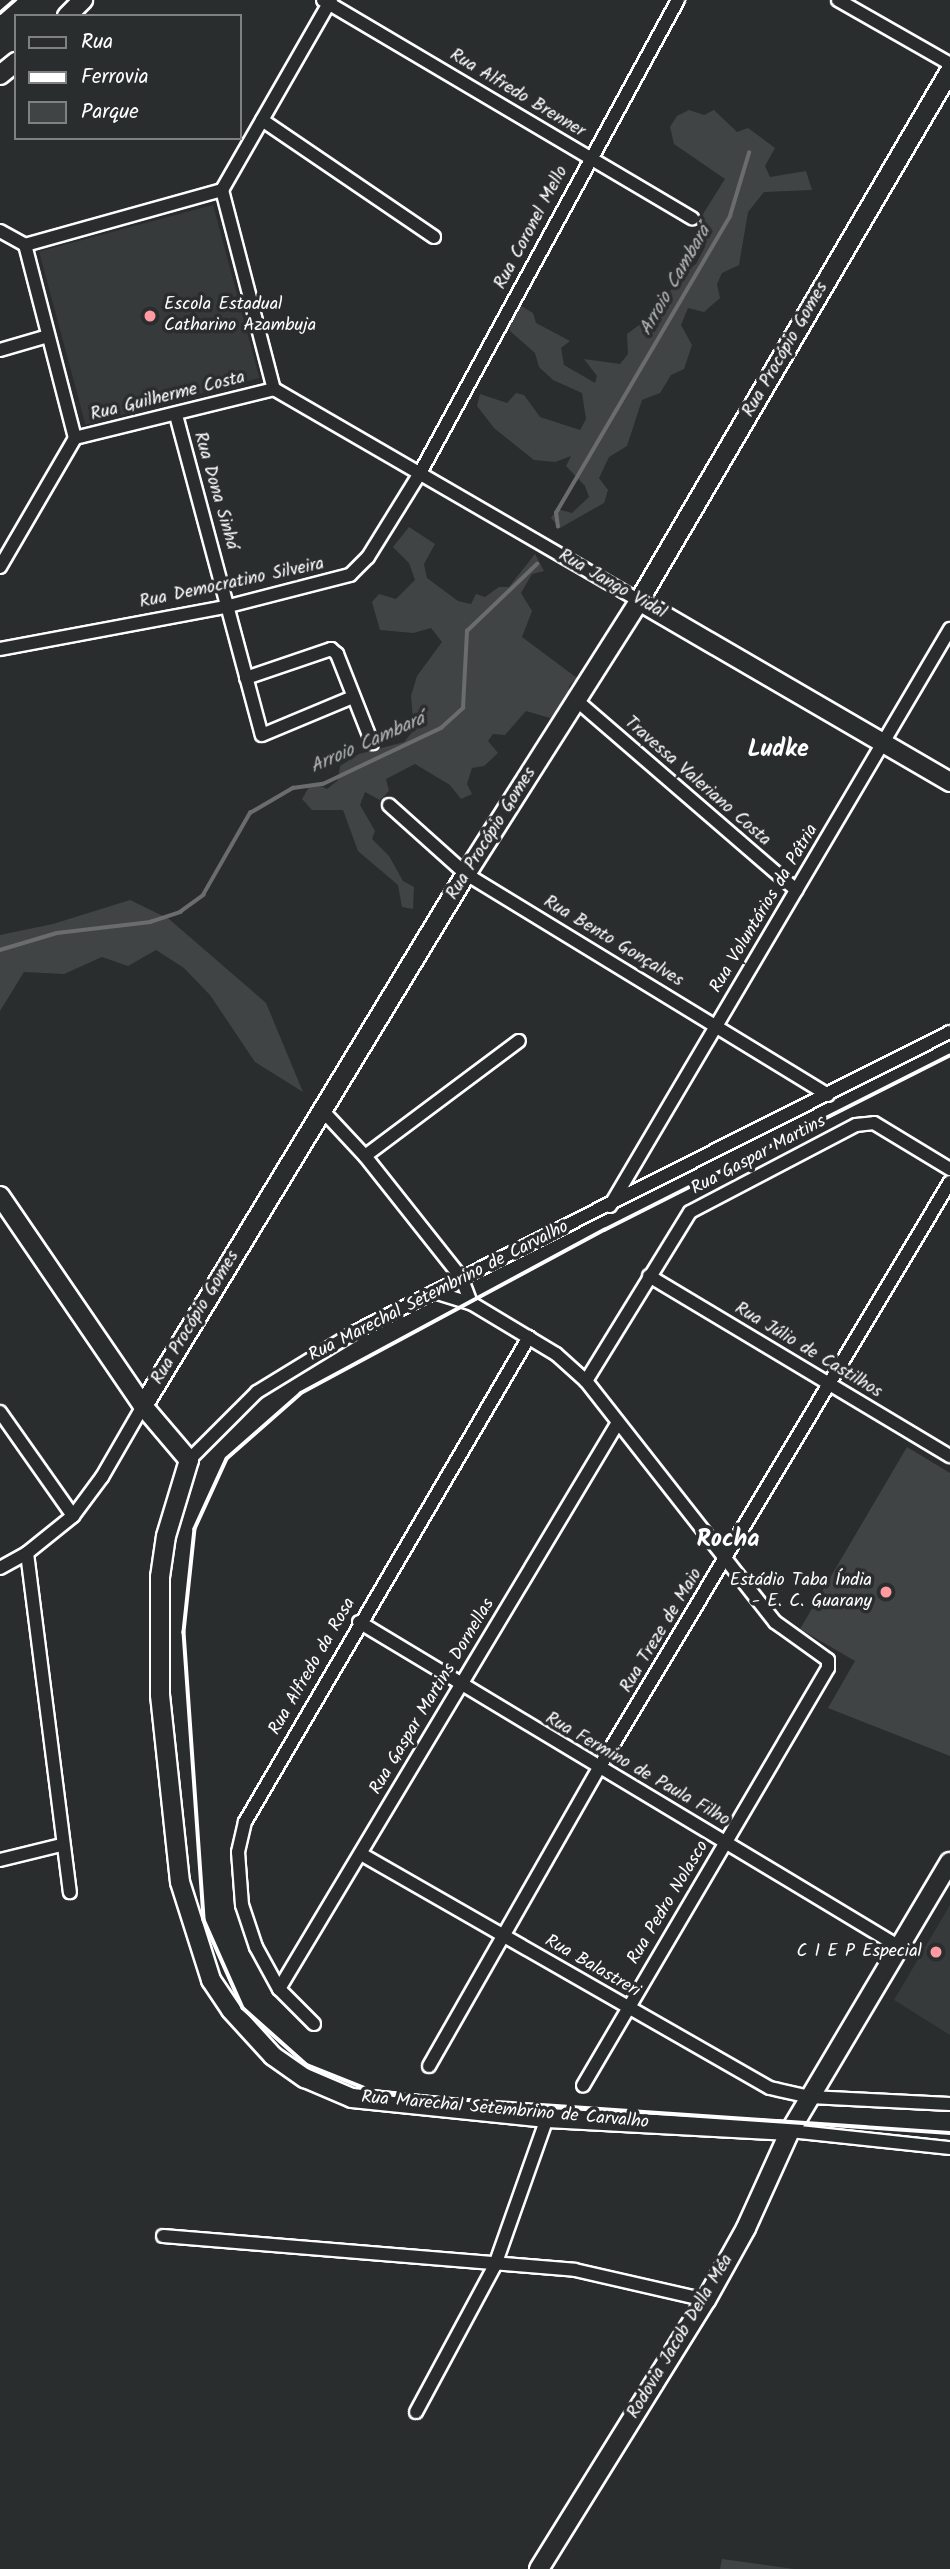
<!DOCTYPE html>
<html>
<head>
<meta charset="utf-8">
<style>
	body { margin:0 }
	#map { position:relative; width:950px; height:2569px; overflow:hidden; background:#2a2d2e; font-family:Kalam,sans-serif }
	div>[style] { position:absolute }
	.built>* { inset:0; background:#373a3b; transform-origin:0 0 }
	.green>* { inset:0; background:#414445 }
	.stream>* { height:3.5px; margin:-1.75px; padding:0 1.75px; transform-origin:1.75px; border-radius:1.75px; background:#6a6c6d }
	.roads { filter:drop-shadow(2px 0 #fff) drop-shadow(-2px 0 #fff) drop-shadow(0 2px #fff) drop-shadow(0 -2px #fff) }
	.street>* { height:12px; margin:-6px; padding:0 6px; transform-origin:6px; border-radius:6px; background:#2a2d2e }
	.secondary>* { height:18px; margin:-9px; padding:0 9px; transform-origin:9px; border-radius:9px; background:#2a2d2e }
	.rail>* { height:3.5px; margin:-1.75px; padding:0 1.75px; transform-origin:1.75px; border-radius:1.75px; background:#fff }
	.dots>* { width:19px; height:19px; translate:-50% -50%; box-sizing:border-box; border:4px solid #2a2d2e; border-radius:50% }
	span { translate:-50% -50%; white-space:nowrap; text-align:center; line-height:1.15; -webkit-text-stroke:7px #2a2d2e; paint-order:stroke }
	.street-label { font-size:18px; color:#fff }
	.poi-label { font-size:18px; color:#fff }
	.left { translate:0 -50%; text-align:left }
	.right { translate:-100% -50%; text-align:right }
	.water-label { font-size:19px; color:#b4b6b6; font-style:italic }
	.district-label { font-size:24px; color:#fff; font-weight:700 }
	.legend { position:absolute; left:14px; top:14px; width:228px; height:126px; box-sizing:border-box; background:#2a2d2e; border:2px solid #7f8182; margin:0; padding:9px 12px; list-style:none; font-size:21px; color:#fff }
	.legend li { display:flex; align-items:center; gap:14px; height:35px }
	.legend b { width:35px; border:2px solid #7f8182 }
</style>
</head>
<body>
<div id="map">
	<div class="built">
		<div style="left:213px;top:205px;width:179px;height:180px;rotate:75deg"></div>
		<div style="clip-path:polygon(950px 1905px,950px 2035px,894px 2000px)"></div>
	</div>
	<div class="green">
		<div style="clip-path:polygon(689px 110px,704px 115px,714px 110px,737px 132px,748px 128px,775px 148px,765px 166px,770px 177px,806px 171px,812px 190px,764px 192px,748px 212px,739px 265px,722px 273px,717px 284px,720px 298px,704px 312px,688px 308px,681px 325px,692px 345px,684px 369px,671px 375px,660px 393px,642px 400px,627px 446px,609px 457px,599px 478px,608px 490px,604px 503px,560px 528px,551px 518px,557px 509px,572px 513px,589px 497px,585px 486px,566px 466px,571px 456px,555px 462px,534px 460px,494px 428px,477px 406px,480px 394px,507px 403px,516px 393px,524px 395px,540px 417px,580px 430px,586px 419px,582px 393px,553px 380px,539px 367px,535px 353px,510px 331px,510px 319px,521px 306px,533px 313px,536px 323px,570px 341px,561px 348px,564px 365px,595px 383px,597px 376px,584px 359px,620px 364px,628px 354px,627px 334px,658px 311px,681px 274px,696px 264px,705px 247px,703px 214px,725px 179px,674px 144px,670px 127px,677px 116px)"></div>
		<div style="clip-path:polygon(409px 527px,435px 544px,424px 564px,427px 578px,458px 601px,471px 604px,476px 594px,485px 597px,499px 587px,509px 587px,535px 554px,544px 571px,532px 574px,521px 593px,532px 611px,522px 637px,577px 678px,569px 686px,569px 703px,560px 715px,550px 718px,526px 711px,505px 735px,493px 734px,488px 741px,498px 753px,484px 766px,472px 768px,467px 784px,472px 794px,461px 799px,450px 785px,415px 764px,386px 779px,389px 791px,380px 800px,365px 792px,360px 805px,375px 831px,372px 839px,389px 856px,403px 881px,414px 887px,413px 909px,402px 907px,398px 885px,358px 851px,343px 810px,312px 810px,302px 799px,309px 787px,317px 784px,327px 789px,338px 780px,340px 766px,359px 754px,404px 742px,414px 730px,411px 696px,417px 676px,442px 642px,431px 628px,413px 633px,380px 630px,372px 602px,379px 594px,396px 599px,415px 580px,409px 563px,393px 547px)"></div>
		<div style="clip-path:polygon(130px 900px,169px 919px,266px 1003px,303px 1092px,255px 1062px,210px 995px,184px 968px,156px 950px,128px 966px,102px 957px,64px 974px,24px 972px,0 1011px,0 935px,53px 924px)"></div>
		<div style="clip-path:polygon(907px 1447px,950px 1473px,950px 1756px,828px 1708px,855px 1661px,800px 1629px)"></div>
		<div style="clip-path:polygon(722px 2559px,794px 2569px,720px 2569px)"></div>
	</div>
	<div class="stream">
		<div style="left:558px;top:527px;width:14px;rotate:-98deg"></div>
		<div style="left:556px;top:513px;width:344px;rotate:-59.6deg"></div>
		<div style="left:730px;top:216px;width:66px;rotate:-73.2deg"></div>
		<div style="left:0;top:950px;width:59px;rotate:-16.6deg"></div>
		<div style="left:57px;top:933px;width:94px;rotate:-6.7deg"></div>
		<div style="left:150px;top:922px;width:32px;rotate:-18deg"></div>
		<div style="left:180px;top:912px;width:29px;rotate:-36deg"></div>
		<div style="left:203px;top:895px;width:95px;rotate:-60.2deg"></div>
		<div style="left:250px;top:813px;width:50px;rotate:-30.2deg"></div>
		<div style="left:293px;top:788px;width:30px;rotate:-8deg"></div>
		<div style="left:323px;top:784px;width:131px;rotate:-25.4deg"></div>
		<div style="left:441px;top:728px;width:30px;rotate:-42deg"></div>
		<div style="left:463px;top:708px;width:77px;rotate:-87deg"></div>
		<div style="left:467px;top:631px;width:97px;rotate:-43.7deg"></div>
	</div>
	<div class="roads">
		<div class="street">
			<div style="left:323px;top:0;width:429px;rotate:30.6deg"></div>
			<div style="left:838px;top:0;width:129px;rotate:29.7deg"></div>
			<div style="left:262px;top:120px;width:208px;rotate:34.2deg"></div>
			<div style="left:222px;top:190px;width:219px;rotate:-60.2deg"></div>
			<div style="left:0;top:231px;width:29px;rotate:29deg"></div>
			<div style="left:0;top:350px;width:50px;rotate:-16.3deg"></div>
			<div style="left:274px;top:389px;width:422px;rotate:30.1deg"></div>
			<div style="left:176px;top:415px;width:331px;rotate:75deg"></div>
			<div style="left:262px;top:735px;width:99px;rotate:-22.7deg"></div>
			<div style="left:0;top:567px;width:149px;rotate:-59.8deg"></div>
			<div style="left:75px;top:438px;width:199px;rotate:-104.5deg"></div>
			<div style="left:25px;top:245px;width:205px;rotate:-15.6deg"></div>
			<div style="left:222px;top:190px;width:206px;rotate:75.4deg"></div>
			<div style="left:274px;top:389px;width:205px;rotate:166.2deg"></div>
			<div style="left:0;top:649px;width:233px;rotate:-10.6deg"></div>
			<div style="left:229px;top:606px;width:125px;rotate:-14.4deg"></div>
			<div style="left:350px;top:575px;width:25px;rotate:-45deg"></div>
			<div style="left:368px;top:557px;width:99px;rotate:-58.2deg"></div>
			<div style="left:420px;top:473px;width:539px;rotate:-61.39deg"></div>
			<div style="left:246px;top:678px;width:90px;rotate:-18.8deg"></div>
			<div style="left:331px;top:649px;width:8px;rotate:40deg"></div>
			<div style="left:337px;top:654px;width:96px;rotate:68.5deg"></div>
			<div style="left:576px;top:700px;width:291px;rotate:40.8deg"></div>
			<div style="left:389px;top:805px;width:103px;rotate:41.9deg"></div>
			<div style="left:466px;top:874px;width:424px;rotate:31.4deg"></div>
			<div style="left:323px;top:1111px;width:62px;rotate:47deg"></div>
			<div style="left:365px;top:1156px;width:154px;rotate:51.6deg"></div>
			<div style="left:461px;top:1277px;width:28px;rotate:69deg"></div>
			<div style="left:471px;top:1303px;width:99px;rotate:31deg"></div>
			<div style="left:556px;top:1354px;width:40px;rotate:42deg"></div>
			<div style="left:586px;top:1381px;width:306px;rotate:51.9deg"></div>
			<div style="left:775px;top:1622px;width:65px;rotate:35.6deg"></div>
			<div style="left:828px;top:1660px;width:8px;rotate:90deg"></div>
			<div style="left:828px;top:1668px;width:484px;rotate:120.4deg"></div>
			<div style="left:365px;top:1156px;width:192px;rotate:-36.8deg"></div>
			<div style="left:610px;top:1206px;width:670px;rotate:-59.49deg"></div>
			<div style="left:649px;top:1276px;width:351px;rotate:30.9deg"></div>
			<div style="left:434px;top:1292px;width:39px;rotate:17deg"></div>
			<div style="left:586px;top:1381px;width:198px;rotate:-58.4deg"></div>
			<div style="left:690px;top:1212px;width:187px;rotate:-27.7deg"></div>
			<div style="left:856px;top:1125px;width:18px;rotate:-6deg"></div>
			<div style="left:874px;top:1123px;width:89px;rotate:31.2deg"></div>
			<div style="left:0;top:1412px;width:127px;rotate:54.9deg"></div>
			<div style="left:189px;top:1460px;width:96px;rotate:-45deg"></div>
			<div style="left:257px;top:1392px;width:115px;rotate:-31.5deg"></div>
			<div style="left:355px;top:1332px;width:666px;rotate:-26.76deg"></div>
			<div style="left:27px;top:1553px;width:342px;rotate:82.8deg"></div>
			<div style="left:0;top:1568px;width:31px;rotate:-29deg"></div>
			<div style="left:27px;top:1553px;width:59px;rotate:-38.8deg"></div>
			<div style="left:73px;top:1516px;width:49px;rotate:-53.4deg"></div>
			<div style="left:102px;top:1477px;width:82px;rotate:-60deg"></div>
			<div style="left:359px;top:1622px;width:629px;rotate:31.01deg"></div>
			<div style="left:361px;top:1854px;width:471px;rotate:29.8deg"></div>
			<div style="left:770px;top:2088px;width:41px;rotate:12.7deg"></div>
			<div style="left:810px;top:2097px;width:140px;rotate:2.9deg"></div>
			<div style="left:0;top:1860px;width:63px;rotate:-13.8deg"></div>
			<div style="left:279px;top:1989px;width:658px;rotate:-59.11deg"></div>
			<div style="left:314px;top:2024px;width:49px;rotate:-135deg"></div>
			<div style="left:279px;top:1989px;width:48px;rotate:-118.7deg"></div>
			<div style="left:256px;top:1947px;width:44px;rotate:-108.4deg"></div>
			<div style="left:242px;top:1905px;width:53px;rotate:-94.3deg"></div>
			<div style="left:238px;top:1852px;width:31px;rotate:-77deg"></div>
			<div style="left:245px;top:1822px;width:562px;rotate:-59.65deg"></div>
			<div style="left:429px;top:2066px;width:343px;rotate:-60.3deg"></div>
			<div style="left:599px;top:1768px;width:683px;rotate:-59.08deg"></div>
			<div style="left:790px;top:2131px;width:161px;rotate:6.1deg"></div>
			<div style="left:163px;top:2236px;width:413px;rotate:4.7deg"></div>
			<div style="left:575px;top:2270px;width:134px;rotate:12.9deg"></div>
			<div style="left:416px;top:2412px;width:167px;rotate:-61.7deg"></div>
			<div style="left:495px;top:2265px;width:156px;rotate:-70.5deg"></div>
		</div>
		<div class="secondary">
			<div style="left:67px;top:16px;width:23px;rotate:-45deg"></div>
			<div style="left:0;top:75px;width:21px;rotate:-39deg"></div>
			<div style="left:639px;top:601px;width:360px;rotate:30.2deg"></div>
			<div style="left:0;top:1196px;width:254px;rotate:55.7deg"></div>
			<div style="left:143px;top:1406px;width:71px;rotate:49.6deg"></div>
			<div style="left:189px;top:1460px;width:79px;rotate:106.8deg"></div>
			<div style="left:166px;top:1536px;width:41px;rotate:98.3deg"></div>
			<div style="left:160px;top:1577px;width:118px;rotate:90deg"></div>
			<div style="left:160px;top:1695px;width:188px;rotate:83.9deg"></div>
			<div style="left:180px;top:1882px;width:103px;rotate:72.4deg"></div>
			<div style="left:211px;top:1980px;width:36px;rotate:56deg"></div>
			<div style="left:231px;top:2010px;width:62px;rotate:47.6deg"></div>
			<div style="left:273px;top:2056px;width:39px;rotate:35deg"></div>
			<div style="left:305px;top:2078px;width:51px;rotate:23.1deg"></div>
			<div style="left:352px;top:2098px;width:196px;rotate:5.9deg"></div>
			<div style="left:547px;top:2118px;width:243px;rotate:3.1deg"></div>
			<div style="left:143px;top:1406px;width:622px;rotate:-58.74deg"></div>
			<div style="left:466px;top:874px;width:323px;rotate:-57.6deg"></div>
			<div style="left:639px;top:601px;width:615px;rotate:-59.6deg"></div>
			<div style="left:539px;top:2569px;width:317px;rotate:-58.2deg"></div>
			<div style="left:706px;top:2300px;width:82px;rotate:-60.9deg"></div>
			<div style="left:746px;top:2228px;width:107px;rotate:-65.6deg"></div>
			<div style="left:790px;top:2131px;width:313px;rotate:-59.3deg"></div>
		</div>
	</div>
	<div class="rail">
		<div style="left:0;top:13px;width:20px;rotate:-41deg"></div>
		<div style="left:950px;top:1056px;width:386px;rotate:153.2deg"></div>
		<div style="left:605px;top:1230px;width:345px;rotate:151.7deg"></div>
		<div style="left:301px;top:1394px;width:98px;rotate:138.7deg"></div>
		<div style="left:227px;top:1459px;width:77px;rotate:114.6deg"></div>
		<div style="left:195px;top:1529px;width:104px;rotate:96.1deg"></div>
		<div style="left:184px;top:1632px;width:289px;rotate:86deg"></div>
		<div style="left:204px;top:1920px;width:96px;rotate:66.1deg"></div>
		<div style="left:243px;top:2008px;width:86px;rotate:41.7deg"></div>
		<div style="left:307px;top:2065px;width:79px;rotate:21.7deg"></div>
		<div style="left:380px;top:2094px;width:571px;rotate:3.91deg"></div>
	</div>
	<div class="dots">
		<div style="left:150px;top:316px;background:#ff9aa2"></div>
		<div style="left:886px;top:1592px;background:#ff9aa2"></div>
		<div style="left:936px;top:1952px;background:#ff9aa2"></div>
	</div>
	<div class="street-label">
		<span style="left:517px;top:94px;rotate:31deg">Rua Alfredo Brenner</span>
		<span style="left:532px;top:228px;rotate:-62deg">Rua Coronel Mello</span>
		<span style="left:786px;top:350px;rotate:-60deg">Rua Procópio Gomes</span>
		<span style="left:168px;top:397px;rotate:-14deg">Rua Guilherme Costa</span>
		<span style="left:215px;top:491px;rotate:74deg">Rua Dona Sinhá</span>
		<span style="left:232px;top:584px;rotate:-12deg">Rua Democratino Silveira</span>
		<span style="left:612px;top:585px;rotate:30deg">Rua Jango Vidal</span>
		<span style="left:697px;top:782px;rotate:41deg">Travessa Valeriano Costa</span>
		<span style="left:492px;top:834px;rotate:-58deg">Rua Procópio Gomes</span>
		<span style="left:765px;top:909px;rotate:-59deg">Rua Voluntários da Pátria</span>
		<span style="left:613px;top:942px;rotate:31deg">Rua Bento Gonçalves</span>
		<span style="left:759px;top:1156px;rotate:-28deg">Rua Gaspar Martins</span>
		<span style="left:439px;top:1292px;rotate:-27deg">Rua Marechal Setembrino de Carvalho</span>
		<span style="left:196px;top:1318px;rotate:-59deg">Rua Procópio Gomes</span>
		<span style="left:808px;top:1351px;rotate:31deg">Rua Júlio de Castilhos</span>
		<span style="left:662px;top:1631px;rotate:-59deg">Rua Treze de Maio</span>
		<span style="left:313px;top:1667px;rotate:-60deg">Rua Alfredo da Rosa</span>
		<span style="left:433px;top:1697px;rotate:-59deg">Rua Gaspar Martins Dornellas</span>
		<span style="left:637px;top:1770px;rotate:30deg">Rua Fermino de Paula Filho</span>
		<span style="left:669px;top:1903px;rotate:-59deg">Rua Pedro Nolasco</span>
		<span style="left:592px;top:1967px;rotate:30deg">Rua Balastreri</span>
		<span style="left:505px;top:2111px;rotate:5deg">Rua Marechal Setembrino de Carvalho</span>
		<span style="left:681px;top:2337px;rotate:-59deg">Rodovia Jacob Della Méa</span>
	</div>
	<div class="poi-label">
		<span class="left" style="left:164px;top:316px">Escola Estadual<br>Catharino Azambuja</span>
		<span class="right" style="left:872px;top:1592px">Estádio Taba Índia<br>- E. C. Guarany</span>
		<span class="right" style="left:922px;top:1952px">C I E P Especial</span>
	</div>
	<div class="water-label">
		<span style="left:676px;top:281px;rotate:-60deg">Arroio Cambará</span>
		<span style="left:368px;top:744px;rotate:-24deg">Arroio Cambará</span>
	</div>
	<div class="district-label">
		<span style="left:778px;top:750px">Ludke</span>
		<span style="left:728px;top:1540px">Rocha</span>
	</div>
	<ul class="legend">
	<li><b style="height:9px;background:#2a2d2e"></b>Rua</li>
	<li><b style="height:9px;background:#fff"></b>Ferrovia</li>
	<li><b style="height:19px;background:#414445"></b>Parque</li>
	</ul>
</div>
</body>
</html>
